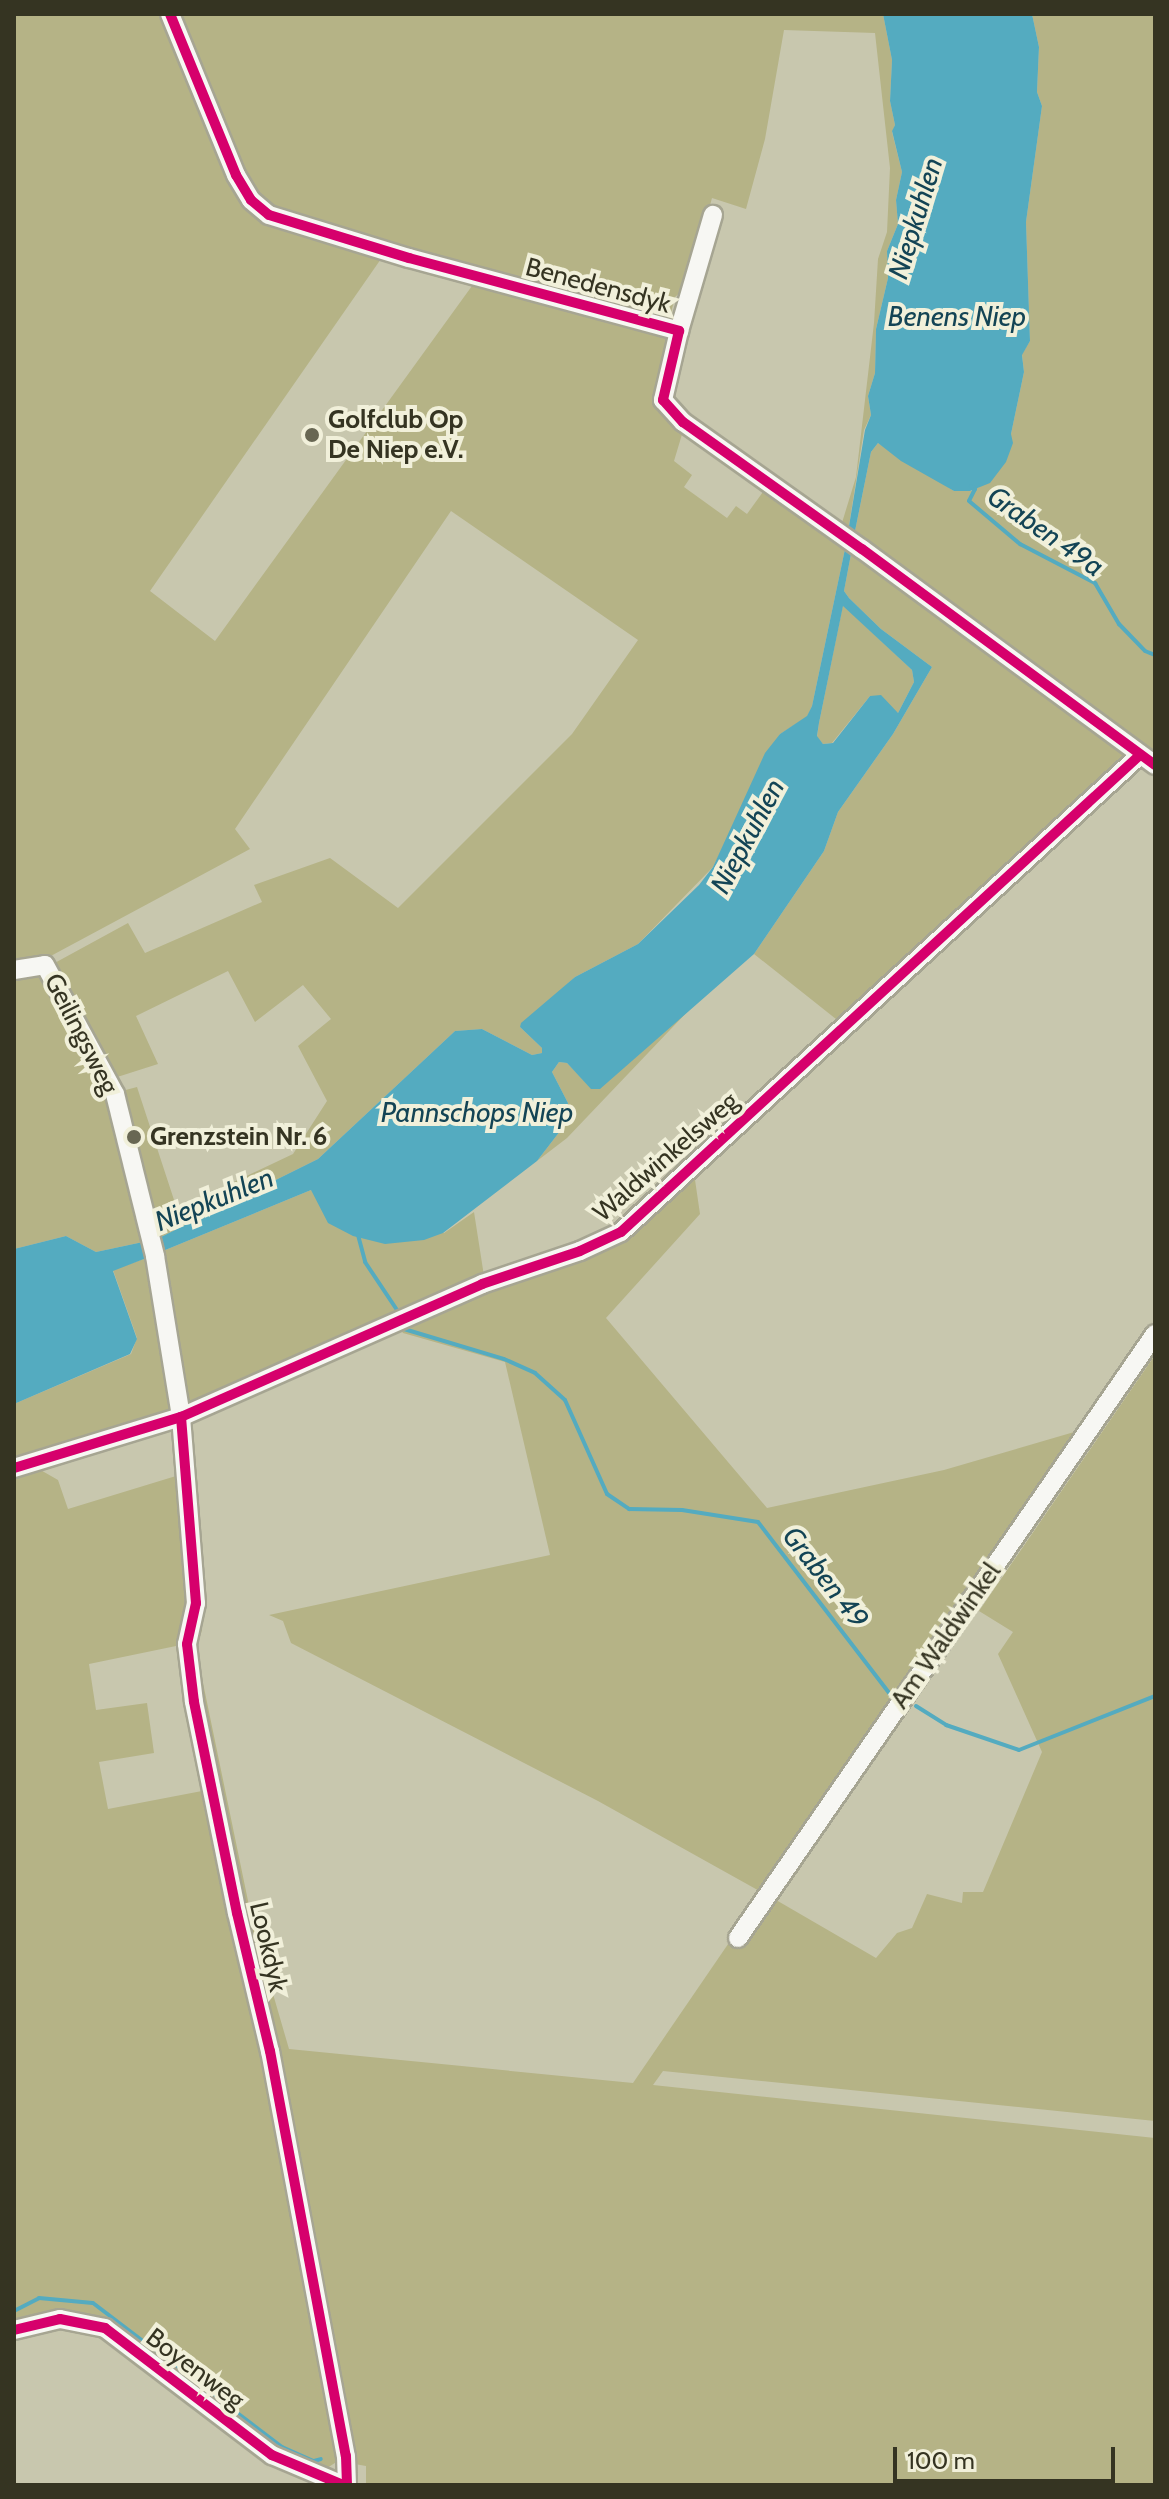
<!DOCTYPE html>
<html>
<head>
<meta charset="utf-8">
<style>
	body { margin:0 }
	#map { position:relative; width:1169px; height:2499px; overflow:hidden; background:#c8c7ae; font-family:Cabin,sans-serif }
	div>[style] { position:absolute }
	.green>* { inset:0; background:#b5b386 }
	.water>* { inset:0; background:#54abc0 }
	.stream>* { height:4px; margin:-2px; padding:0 2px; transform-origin:2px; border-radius:2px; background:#54abc0 }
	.roads { filter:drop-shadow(2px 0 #a6a592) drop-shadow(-2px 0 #a6a592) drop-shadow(0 2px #a6a592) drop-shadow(0 -2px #a6a592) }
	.minor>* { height:18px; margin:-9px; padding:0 9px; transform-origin:9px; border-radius:9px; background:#f7f7f3 }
	.cycleway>* { height:10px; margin:-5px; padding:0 5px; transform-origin:5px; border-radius:5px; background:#d6006c }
	.dots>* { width:22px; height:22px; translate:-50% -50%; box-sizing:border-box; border:4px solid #f1f0da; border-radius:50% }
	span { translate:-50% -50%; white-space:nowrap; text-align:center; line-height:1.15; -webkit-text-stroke:8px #f1f0da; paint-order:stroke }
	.street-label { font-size:26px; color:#353422 }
	.poi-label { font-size:26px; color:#353422; font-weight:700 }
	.left { translate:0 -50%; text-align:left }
	.water-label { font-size:28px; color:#134455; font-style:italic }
	.frame { position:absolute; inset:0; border:16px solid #353422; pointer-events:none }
	.scale { position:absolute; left:893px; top:2447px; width:222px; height:36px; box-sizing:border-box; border:4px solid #353422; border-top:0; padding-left:10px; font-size:24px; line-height:28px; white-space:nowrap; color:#353422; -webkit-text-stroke:6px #f1f0da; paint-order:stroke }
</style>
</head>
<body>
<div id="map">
	<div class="green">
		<div style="clip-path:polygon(evenodd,14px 14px,883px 14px,892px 60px,890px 101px,895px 125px,892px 132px,902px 172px,896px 200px,898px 224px,887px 251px,888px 278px,876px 329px,875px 373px,868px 396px,871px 415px,864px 430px,848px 532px,841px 526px,856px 477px,874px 323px,878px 259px,887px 232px,890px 168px,875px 33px,784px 30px,765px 139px,746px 209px,712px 198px,688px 286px,675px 297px,665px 336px,670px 344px,660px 391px,664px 418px,683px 431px,674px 461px,692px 475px,684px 487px,727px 518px,736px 506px,747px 514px,765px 489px,833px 535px,845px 549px,812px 706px,807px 717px,780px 734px,713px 867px,638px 944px,575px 977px,520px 1027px,542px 1048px,542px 1053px,532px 1055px,482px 1029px,455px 1031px,318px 1159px,155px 1240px,118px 1092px,137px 1087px,177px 1209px,293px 1154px,327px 1101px,298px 1046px,331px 1019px,303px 985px,255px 1022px,228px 971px,136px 1016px,158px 1064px,111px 1079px,51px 965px,128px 923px,145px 953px,262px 902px,254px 885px,330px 858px,398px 908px,572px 734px,638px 640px,451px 511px,235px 829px,250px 849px,47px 958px,14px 963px,14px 14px,383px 256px,477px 279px,215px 641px,150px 591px,383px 256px)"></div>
		<div style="clip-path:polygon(1032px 14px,1155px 14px,1155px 759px,854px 536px,871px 452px,878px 443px,954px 491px,971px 491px,979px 487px,1011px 434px,1024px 372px,1022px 354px,1030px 341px,1026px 222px,1042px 106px,1037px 92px,1039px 47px)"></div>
		<div style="clip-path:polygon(851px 554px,1125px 756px,841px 1023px,754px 954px,824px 851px,838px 812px,893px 734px,932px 667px,881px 629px,849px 598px,844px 591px)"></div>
		<div style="clip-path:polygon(843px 605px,912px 670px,914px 682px,898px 713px,870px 696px,832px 743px,823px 744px,817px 737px,819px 723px)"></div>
		<div style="clip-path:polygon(40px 973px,111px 1096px,143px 1242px,96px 1252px,66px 1236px,14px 1249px,14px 977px)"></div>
		<div style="clip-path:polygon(689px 1010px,567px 1138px,537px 1161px,564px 1126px,568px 1103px,552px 1072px,559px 1062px,567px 1063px,591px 1088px,600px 1088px)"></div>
		<div style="clip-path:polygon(694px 1173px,700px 1214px,606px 1318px,767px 1508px,944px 1470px,1081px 1430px,764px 1893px,876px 1958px,897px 1933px,912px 1928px,927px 1894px,962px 1903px,963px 1892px,983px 1892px,1042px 1752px,998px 1654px,1013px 1632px,979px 1611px,1155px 1355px,1155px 2121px,663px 2071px,653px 2085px,1155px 2138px,1155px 2485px,366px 2485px,366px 2466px,349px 2463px,192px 1652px,200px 1620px,202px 1630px,196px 1649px,253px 1925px,289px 2049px,633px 2083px,763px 1893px,598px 1801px,291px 1643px,283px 1621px,269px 1615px,550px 1555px,505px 1362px,403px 1333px,399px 1327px,602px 1250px)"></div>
		<div style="clip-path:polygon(311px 1190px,444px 1233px,474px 1212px,484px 1276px,190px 1403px,183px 1396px,158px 1253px)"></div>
		<div style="clip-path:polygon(149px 1257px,173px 1396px,169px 1416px,14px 1463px,14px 1404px,131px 1354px,137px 1338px,113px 1270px)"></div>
		<div style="clip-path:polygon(evenodd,37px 1468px,58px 1480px,68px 1509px,176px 1476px,191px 1602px,185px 1639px,264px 2048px,338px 2461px,327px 2468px,289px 2458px,102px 2321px,14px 2323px,14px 1475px,37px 1468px,176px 1646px,202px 1791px,108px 1809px,99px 1762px,154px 1753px,147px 1703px,96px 1710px,89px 1664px,176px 1646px)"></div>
	</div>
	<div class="water">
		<div style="clip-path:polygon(883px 14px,1032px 14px,1039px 47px,1037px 92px,1042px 106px,1026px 222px,1030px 341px,1022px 355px,1024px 372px,1011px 434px,1013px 443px,1006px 462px,990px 483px,970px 491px,954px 491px,901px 461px,878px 443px,871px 452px,854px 536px,848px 532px,865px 430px,871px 415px,868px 396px,875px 373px,876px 329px,888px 278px,887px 251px,898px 224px,896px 200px,902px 172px,892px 131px,895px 125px,890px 101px,892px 60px)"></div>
		<div style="clip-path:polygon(evenodd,845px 549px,851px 554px,844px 591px,849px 598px,881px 629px,932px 667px,893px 734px,838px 812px,824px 851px,754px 954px,600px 1089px,591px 1089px,567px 1063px,559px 1062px,552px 1072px,568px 1103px,564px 1126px,537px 1161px,443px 1233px,424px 1240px,385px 1244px,353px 1236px,328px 1223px,311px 1190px,158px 1253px,155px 1240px,318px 1159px,455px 1031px,482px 1029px,532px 1055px,542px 1053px,542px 1048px,520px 1027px,521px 1023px,575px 977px,638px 944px,699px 885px,713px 867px,765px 753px,780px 734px,807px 716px,812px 706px,845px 549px,843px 606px,912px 670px,914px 682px,898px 713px,881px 695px,870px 696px,833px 743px,823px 744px,817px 736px,819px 723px,843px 606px)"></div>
		<div style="clip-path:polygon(66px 1236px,96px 1252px,143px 1242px,149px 1257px,113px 1271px,137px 1339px,130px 1354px,14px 1404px,14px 1249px)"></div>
	</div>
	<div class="stream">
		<div style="left:971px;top:486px;width:5px;rotate:37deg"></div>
		<div style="left:975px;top:489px;width:13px;rotate:117deg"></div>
		<div style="left:969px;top:501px;width:67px;rotate:40.1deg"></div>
		<div style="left:1020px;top:544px;width:85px;rotate:27.5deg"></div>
		<div style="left:1095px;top:583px;width:48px;rotate:59.7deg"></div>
		<div style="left:1119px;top:624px;width:37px;rotate:46deg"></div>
		<div style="left:1145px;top:651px;width:11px;rotate:22deg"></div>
		<div style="left:358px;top:1235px;width:28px;rotate:75deg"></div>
		<div style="left:365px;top:1262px;width:58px;rotate:56.3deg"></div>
		<div style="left:404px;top:1329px;width:104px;rotate:16.7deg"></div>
		<div style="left:504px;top:1359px;width:34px;rotate:24deg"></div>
		<div style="left:535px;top:1373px;width:40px;rotate:42deg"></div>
		<div style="left:565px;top:1400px;width:103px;rotate:65.9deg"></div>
		<div style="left:607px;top:1494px;width:27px;rotate:34deg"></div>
		<div style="left:629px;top:1509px;width:53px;rotate:1.1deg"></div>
		<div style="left:682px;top:1510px;width:77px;rotate:9deg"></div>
		<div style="left:758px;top:1522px;width:223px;rotate:52.5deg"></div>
		<div style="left:916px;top:1706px;width:36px;rotate:32deg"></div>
		<div style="left:946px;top:1725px;width:77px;rotate:18.9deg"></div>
		<div style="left:1019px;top:1750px;width:146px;rotate:-21.7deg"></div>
		<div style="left:14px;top:2311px;width:28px;rotate:-27deg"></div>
		<div style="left:39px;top:2298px;width:54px;rotate:5.3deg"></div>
		<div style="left:93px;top:2303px;width:238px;rotate:37.3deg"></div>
		<div style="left:282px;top:2447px;width:35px;rotate:24deg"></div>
		<div style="left:314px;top:2461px;width:7px;rotate:-16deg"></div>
	</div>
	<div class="roads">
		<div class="minor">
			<div style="left:170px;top:14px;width:174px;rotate:67.7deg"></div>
			<div style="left:236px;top:175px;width:29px;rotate:59deg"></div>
			<div style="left:251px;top:200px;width:23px;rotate:40deg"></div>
			<div style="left:269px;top:215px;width:146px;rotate:17.1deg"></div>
			<div style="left:409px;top:258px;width:280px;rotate:15.1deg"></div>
			<div style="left:679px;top:331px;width:71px;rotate:103.1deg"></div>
			<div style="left:663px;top:400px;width:30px;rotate:48deg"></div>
			<div style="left:683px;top:422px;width:219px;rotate:35.4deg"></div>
			<div style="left:862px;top:549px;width:364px;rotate:36.4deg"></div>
			<div style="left:679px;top:331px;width:121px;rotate:-73.7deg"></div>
			<div style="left:14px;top:970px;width:31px;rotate:-9deg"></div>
			<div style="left:45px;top:965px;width:147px;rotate:61.5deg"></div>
			<div style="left:115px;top:1094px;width:167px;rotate:76.1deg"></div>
			<div style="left:155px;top:1256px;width:163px;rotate:80.8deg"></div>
			<div style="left:181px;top:1417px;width:187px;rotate:85.4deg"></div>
			<div style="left:196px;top:1603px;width:42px;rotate:102.4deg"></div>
			<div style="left:187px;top:1644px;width:58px;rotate:83.1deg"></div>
			<div style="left:194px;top:1702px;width:215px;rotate:78.5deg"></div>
			<div style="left:237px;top:1913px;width:142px;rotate:76.6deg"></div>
			<div style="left:270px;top:2051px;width:412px;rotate:79.4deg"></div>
			<div style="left:346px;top:2456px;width:29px;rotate:88deg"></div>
			<div style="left:14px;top:1468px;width:175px;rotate:-17deg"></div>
			<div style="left:181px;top:1417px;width:329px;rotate:-23.8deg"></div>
			<div style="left:482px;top:1284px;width:103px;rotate:-18.6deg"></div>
			<div style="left:580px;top:1251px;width:45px;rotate:-24.9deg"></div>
			<div style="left:621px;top:1232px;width:705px;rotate:-42.59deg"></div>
			<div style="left:738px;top:1938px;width:734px;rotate:-55.38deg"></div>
			<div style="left:14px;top:2330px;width:47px;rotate:-13.4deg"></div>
			<div style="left:60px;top:2319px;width:46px;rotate:11.3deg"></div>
			<div style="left:105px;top:2328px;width:210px;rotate:37.3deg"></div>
			<div style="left:272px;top:2455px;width:77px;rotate:22.9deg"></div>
		</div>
	</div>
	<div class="cycleway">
		<div style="left:170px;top:14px;width:174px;rotate:67.7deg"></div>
		<div style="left:236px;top:175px;width:29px;rotate:59deg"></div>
		<div style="left:251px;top:200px;width:23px;rotate:40deg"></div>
		<div style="left:269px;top:215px;width:146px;rotate:17.1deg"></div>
		<div style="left:409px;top:258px;width:280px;rotate:15.1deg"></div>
		<div style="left:679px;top:331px;width:71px;rotate:103.1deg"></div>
		<div style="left:663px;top:400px;width:30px;rotate:48deg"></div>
		<div style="left:683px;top:422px;width:219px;rotate:35.4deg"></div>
		<div style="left:862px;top:549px;width:364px;rotate:36.4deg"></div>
		<div style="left:181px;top:1417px;width:187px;rotate:85.4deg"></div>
		<div style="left:196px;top:1603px;width:42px;rotate:102.4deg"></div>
		<div style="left:187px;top:1644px;width:58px;rotate:83.1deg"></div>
		<div style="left:194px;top:1702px;width:215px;rotate:78.5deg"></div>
		<div style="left:237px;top:1913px;width:142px;rotate:76.6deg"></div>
		<div style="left:270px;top:2051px;width:412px;rotate:79.4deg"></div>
		<div style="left:346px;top:2456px;width:29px;rotate:88deg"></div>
		<div style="left:14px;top:1468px;width:175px;rotate:-17deg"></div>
		<div style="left:181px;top:1417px;width:329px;rotate:-23.8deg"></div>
		<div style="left:482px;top:1284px;width:103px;rotate:-18.6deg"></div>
		<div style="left:580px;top:1251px;width:45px;rotate:-24.9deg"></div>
		<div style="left:621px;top:1232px;width:705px;rotate:-42.59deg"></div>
		<div style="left:14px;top:2330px;width:47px;rotate:-13.4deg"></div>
		<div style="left:60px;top:2319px;width:46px;rotate:11.3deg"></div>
		<div style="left:105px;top:2328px;width:210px;rotate:37.3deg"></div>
		<div style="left:272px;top:2455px;width:77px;rotate:22.9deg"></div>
	</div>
	<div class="dots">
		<div style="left:312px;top:435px;background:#686753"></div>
		<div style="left:134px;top:1137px;background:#686753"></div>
	</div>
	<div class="street-label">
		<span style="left:598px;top:286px;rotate:15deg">Benedensdyk</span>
		<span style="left:81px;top:1034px;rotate:63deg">Geilingsweg</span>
		<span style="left:666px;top:1157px;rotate:-41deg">Waldwinkelsweg</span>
		<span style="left:946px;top:1636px;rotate:-55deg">Am Waldwinkel</span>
		<span style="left:268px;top:1947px;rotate:77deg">Lookdyk</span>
		<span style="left:195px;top:2369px;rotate:37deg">Boyenweg</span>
	</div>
	<div class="poi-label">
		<span class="left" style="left:328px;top:435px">Golfclub Op<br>De Niep e.V.</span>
		<span class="left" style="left:150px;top:1137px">Grenzstein Nr. 6</span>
	</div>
	<div class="water-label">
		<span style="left:915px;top:218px;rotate:-73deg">Niepkuhlen</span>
		<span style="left:957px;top:316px">Benens Niep</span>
		<span style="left:1046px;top:531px;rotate:35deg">Graben 49a</span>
		<span style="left:747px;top:836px;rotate:-62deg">Niepkuhlen</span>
		<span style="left:477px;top:1112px">Pannschops Niep</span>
		<span style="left:214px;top:1199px;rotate:-22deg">Niepkuhlen</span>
		<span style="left:826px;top:1577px;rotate:52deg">Graben 49</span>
	</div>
	<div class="frame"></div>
	<div class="scale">100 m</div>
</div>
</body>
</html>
